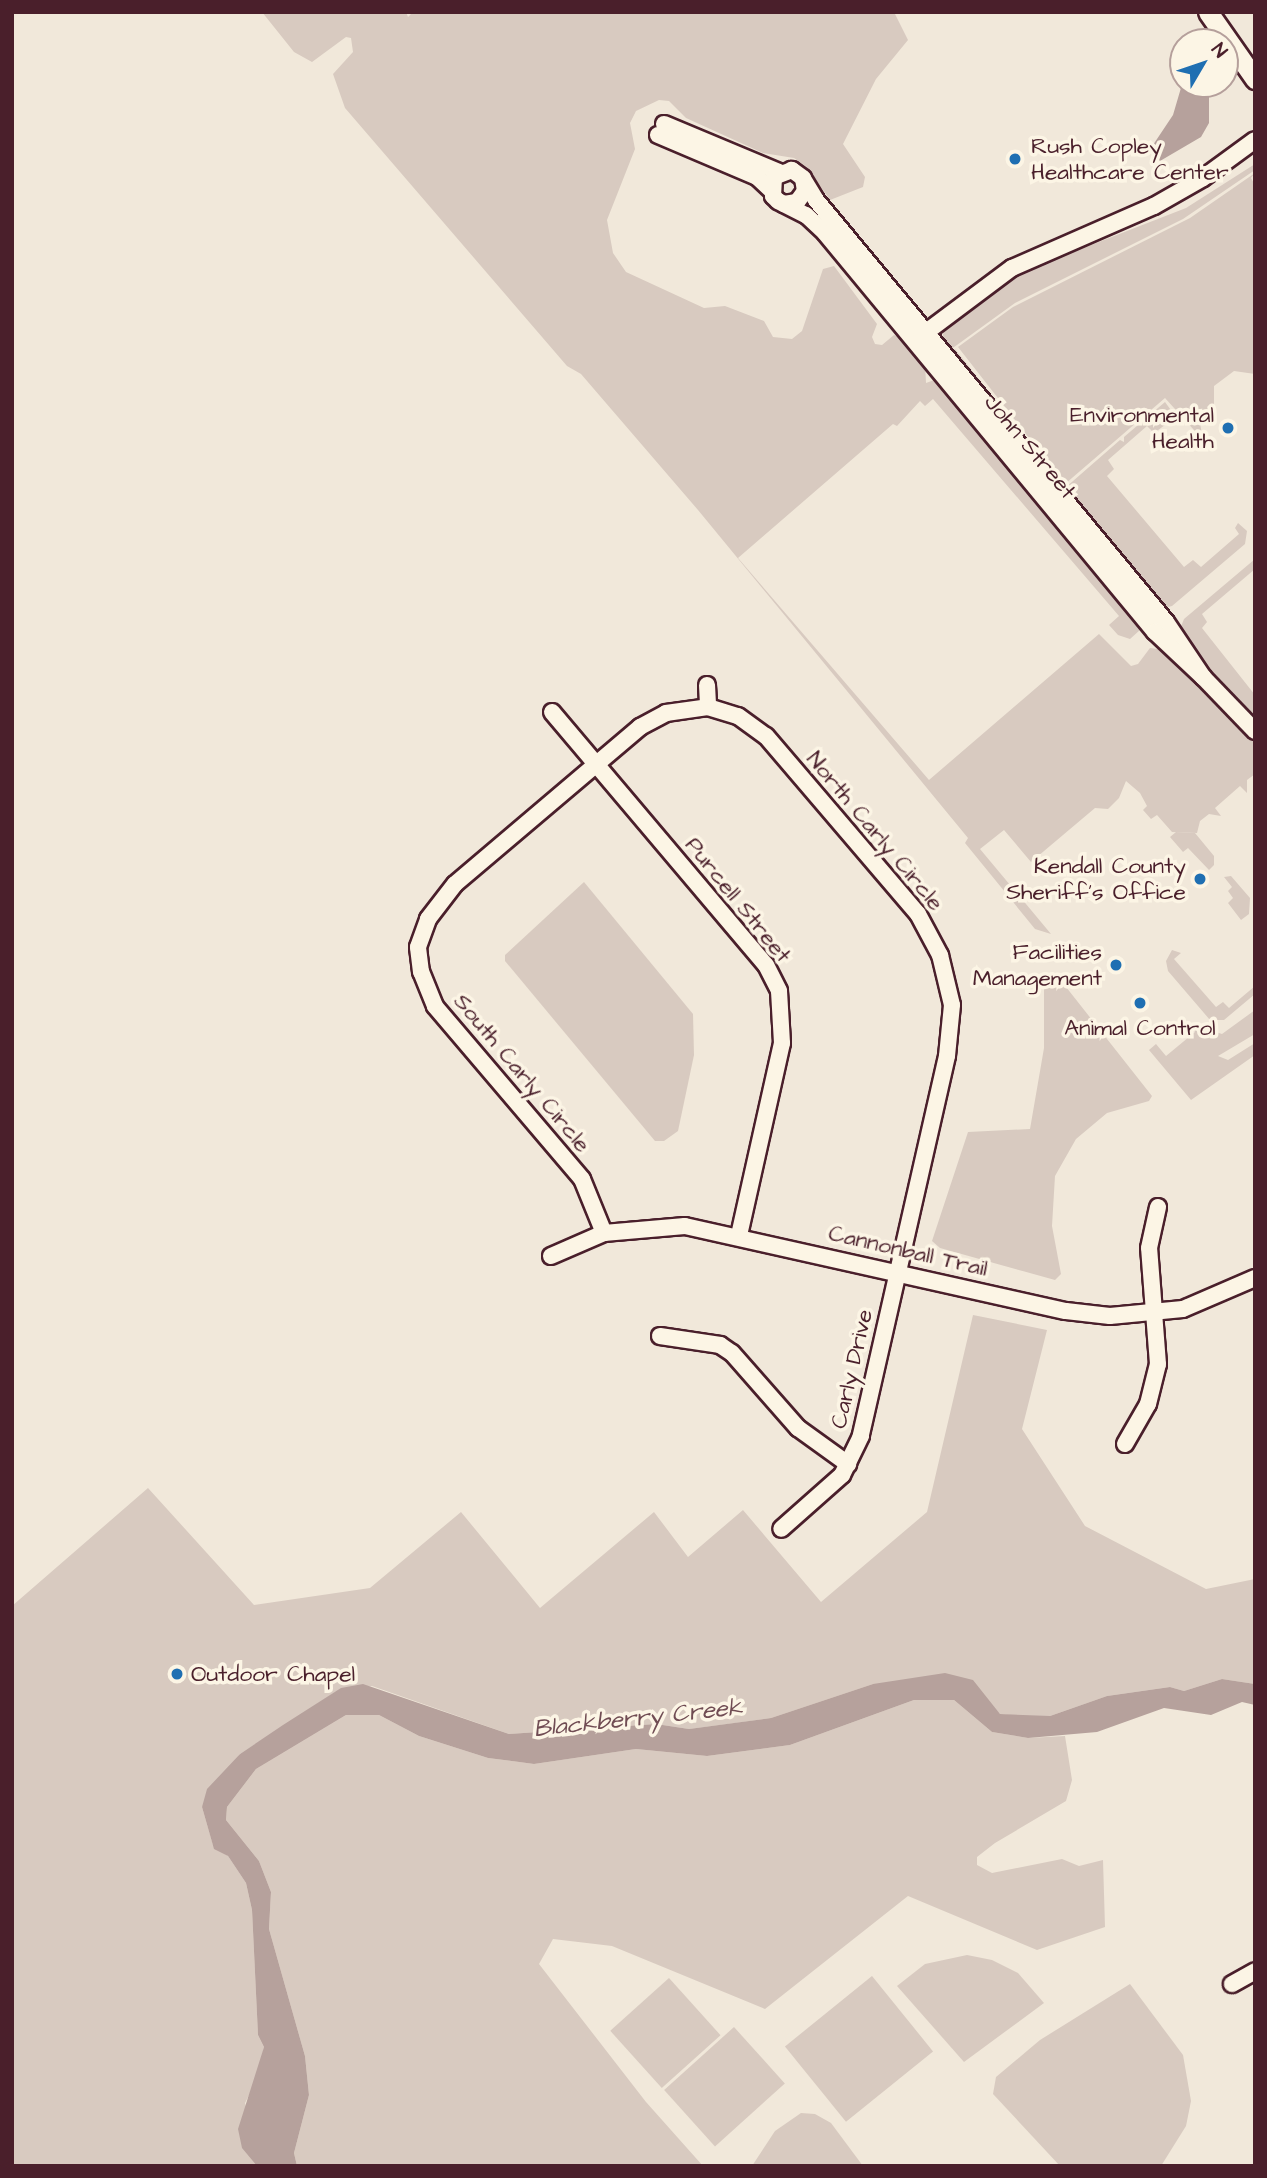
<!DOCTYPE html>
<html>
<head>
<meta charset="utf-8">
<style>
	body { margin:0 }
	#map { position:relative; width:1267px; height:2178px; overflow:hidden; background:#f1e8da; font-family:"Architects Daughter",sans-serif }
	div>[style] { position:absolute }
	.green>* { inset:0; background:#d8cac0; transform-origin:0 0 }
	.water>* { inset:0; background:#b6a19c }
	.roads { filter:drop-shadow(2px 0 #4a1f2b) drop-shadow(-2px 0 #4a1f2b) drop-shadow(0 2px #4a1f2b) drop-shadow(0 -2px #4a1f2b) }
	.minor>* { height:16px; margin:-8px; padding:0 8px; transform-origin:8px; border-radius:8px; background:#fcf5e5 }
	.major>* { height:19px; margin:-9.5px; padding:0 9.5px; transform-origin:9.5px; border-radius:9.5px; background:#fcf5e5 }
	.dots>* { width:19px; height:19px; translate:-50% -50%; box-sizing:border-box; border:4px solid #fcf5e5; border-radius:50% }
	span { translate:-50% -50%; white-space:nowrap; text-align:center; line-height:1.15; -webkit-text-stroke:7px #fcf5e5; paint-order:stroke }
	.poi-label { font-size:23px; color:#4a1f2b }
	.left { translate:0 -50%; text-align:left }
	.right { translate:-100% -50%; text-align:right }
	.street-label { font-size:23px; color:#4a1f2b }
	.water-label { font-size:24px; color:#704c53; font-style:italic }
	.frame { position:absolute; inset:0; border:14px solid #4a1f2b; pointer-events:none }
	.north { position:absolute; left:1169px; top:28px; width:70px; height:70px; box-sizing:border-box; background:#fcf5e5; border:2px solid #b59f9b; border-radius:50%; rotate:51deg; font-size:19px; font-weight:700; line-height:28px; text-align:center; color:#4a1f2b }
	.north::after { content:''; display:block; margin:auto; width:24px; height:32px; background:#1f6fb2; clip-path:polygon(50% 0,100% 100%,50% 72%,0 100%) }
</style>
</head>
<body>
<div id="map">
	<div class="green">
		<div style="clip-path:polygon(262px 12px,406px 12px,408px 17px,413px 12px,894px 12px,908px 40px,876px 79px,843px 144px,865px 177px,863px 187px,830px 200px,807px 167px,794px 158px,763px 153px,686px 118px,669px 101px,659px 100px,636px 111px,630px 123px,635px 149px,607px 220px,613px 253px,626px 272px,704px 308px,725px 306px,764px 321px,773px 337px,792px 339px,802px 331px,823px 269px,834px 266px,877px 324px,872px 337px,875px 344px,882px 345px,894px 335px,902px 338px,925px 364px,926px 383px,937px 379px,1140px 630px,1130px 639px,1118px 635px,1109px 625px,1119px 616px,933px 399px,925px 406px,920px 401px,897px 426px,893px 424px,738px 558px,929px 780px,1099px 634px,1131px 666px,1138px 664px,1150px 648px,1165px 650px,1255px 743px,1255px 774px,1247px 780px,1247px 793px,1240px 786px,1215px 808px,1221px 816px,1209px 814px,1200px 821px,1197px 833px,1172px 832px,1157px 815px,1151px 819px,1143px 810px,1147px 806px,1140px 793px,1126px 781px,1119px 798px,1108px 809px,1095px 808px,1031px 862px,1004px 830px,980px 849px,1051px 934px,1035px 929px,965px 843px,968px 838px,698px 510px,581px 374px,567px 366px,345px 108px,333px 74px,353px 52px,351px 38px,346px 37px,312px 62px,294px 52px)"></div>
		<div style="clip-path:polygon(1255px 164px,1255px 170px,1183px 219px,1015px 303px,950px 350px,942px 338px,945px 327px,961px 314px,1027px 270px,1186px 208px)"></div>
		<div style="clip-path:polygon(1255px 173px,1251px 178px,1255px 185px,1255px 374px,1234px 371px,1214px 386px,1214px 408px,1200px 423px,1203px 440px,1165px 398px,1065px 484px,958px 347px,1013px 307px,1190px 218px)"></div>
		<div style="clip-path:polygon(955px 349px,1065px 488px,1120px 440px,1124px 442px,1124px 437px,1165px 402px,1176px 417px,1154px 433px,1147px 426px,1108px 460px,1114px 469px,1107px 476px,1184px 567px,1193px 560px,1201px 567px,1239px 534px,1235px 528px,1238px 523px,1247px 531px,1245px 544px,1172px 606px,1164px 608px,952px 352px)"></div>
		<div style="clip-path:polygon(1255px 559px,1255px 569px,1202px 614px,1207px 622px,1202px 628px,1255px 695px,1255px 719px,1207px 669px,1180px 629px,1184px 619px)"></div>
		<div style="clip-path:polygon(1176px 832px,1195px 833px,1214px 856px,1214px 865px,1209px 870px,1188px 848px,1183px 852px,1170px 837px)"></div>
		<div style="clip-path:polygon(1231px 876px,1250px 898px,1249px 914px,1241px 920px,1228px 903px,1233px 898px,1228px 891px,1232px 887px,1224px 877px)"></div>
		<div style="clip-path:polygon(584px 882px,693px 1014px,694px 1055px,678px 1131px,664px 1141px,655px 1141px,505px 961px,505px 955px)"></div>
		<div style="clip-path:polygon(1172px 950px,1181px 953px,1174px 959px,1216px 1007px,1223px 1002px,1229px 1008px,1255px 986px,1255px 994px,1224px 1020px,1210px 1020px,1168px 971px,1166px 961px)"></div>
		<div style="clip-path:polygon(1055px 973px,1152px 1096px,1149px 1101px,1107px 1113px,1076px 1139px,1055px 1176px,1052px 1226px,1061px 1274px,1055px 1280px,940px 1248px,932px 1241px,968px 1132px,1030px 1129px,1044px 1048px,1044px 976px)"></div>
		<div style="clip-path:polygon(1255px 1010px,1255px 1034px,1218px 1056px,1228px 1060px,1255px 1043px,1255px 1055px,1191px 1100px,1149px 1050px,1156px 1044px,1166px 1056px,1195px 1032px,1191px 1024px,1222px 1034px)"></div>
		<div style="clip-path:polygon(973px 1315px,1047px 1330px,1022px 1429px,1085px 1526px,1206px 1589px,1255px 1579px,1255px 1684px,1222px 1679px,1184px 1691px,1170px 1687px,1107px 1696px,1050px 1716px,1031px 1717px,1000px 1714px,988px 1704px,873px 1684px,771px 1718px,735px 1723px,689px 1729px,656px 1724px,509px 1734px,372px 1686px,337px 1691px,240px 1754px,202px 1807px,213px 1845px,228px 1856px,246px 1883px,252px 1910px,258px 2035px,264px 2047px,258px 2078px,245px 2103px,261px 2166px,12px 2166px,12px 1606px,148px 1488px,254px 1605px,370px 1588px,461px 1512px,540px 1608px,654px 1512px,688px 1557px,743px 1510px,821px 1602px,927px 1512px)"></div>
		<div style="clip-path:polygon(914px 1700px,954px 1700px,992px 1732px,1028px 1738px,1065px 1736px,1072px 1780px,1066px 1801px,995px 1843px,977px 1857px,977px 1865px,992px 1873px,1062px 1859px,1079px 1866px,1103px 1860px,1105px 1927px,1037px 1950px,908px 1896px,765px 2009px,612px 1946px,553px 1939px,539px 1964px,646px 2102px,703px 2166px,297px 2166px,294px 2153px,309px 2095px,305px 2056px,269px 1929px,271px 1892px,259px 1861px,226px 1820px,227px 1807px,256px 1769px,346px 1715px,379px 1715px,419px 1736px,488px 1758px,534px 1764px,636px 1749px,707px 1756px,790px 1745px)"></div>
		<div style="clip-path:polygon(967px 1955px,992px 1960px,1018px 1973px,1044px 2003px,964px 2062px,897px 1986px,925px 1964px)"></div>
		<div style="left:872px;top:1976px;width:97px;height:112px;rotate:51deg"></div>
		<div style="left:669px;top:1978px;width:77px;height:79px;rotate:48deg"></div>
		<div style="clip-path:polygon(1130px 1984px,1183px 2055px,1191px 2101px,1186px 2126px,1161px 2166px,1060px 2166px,993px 2094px,996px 2077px,1040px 2040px)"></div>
		<div style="left:734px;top:2027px;width:76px;height:94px;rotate:48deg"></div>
		<div style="clip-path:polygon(801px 2113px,815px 2114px,831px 2123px,863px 2166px,752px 2166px,775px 2131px)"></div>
	</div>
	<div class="water">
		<div style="clip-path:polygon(1183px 81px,1203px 84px,1209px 91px,1209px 123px,1201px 137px,1160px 161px,1151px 148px,1173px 115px)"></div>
		<div style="clip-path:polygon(945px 1673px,973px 1680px,1000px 1714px,1050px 1716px,1107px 1696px,1170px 1687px,1184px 1691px,1222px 1679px,1255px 1684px,1255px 1705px,1242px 1702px,1211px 1715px,1164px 1708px,1097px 1732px,1028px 1738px,992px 1732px,954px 1700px,914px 1700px,790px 1745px,707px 1756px,636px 1749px,534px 1764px,488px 1758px,419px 1736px,379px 1715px,346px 1715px,256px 1769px,227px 1807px,226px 1820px,259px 1861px,271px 1892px,269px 1929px,305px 2056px,309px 2095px,294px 2153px,297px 2166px,257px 2166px,242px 2148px,238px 2129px,264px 2047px,258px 2035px,252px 1910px,246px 1883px,228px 1856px,214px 1849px,202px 1807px,207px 1789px,240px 1754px,283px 1725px,341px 1688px,363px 1684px,509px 1734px,656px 1724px,689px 1729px,771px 1718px,873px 1684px)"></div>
	</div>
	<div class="roads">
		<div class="minor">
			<div style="left:664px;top:124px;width:125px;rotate:22.7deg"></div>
			<div style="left:658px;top:135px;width:108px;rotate:23deg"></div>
			<div style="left:757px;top:177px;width:19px;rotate:43deg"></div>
			<div style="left:804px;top:180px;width:23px;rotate:59deg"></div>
			<div style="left:816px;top:200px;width:548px;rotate:50.33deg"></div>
			<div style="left:1166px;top:622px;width:66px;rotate:56.1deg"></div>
			<div style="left:1203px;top:677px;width:75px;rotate:46.1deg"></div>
			<div style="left:784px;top:204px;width:13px;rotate:-9deg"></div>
			<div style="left:797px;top:202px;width:14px;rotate:-54deg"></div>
			<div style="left:805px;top:191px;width:13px;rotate:-99deg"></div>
			<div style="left:803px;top:178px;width:14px;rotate:-144deg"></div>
			<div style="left:792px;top:170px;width:19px;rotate:159deg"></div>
			<div style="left:774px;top:177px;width:19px;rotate:93deg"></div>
			<div style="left:773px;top:196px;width:7px;rotate:45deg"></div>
			<div style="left:778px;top:201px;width:31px;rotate:27deg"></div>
			<div style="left:806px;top:215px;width:26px;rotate:43deg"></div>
			<div style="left:825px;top:233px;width:518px;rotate:50.41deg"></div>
			<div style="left:1155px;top:632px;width:66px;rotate:43.2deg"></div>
			<div style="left:921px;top:336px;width:114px;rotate:-36.8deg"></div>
			<div style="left:1012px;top:268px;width:155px;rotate:-23.6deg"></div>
			<div style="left:1154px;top:206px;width:56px;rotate:-29.7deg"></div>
			<div style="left:1203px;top:178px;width:64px;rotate:-36.2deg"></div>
			<div style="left:707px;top:685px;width:22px;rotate:87deg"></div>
			<div style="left:552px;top:712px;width:331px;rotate:49.8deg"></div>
			<div style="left:766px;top:965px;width:29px;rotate:63deg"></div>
			<div style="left:779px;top:991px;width:52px;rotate:86.7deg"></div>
			<div style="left:782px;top:1043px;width:197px;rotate:102.6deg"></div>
			<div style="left:604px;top:1233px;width:58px;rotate:-112.2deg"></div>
			<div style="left:582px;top:1179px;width:227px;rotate:-130.4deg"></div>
			<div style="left:435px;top:1006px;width:37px;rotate:-112deg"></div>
			<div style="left:421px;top:972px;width:25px;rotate:-97deg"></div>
			<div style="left:418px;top:947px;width:30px;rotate:-70deg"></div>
			<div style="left:428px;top:919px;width:44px;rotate:-52.4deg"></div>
			<div style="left:455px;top:884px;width:243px;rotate:-40.3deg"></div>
			<div style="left:640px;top:727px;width:30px;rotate:-28deg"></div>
			<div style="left:666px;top:713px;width:42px;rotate:-8.1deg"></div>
			<div style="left:708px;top:707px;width:31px;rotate:17deg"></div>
			<div style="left:738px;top:716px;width:34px;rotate:36deg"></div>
			<div style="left:766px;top:736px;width:234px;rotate:49.5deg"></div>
			<div style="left:918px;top:914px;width:47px;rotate:61.8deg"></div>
			<div style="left:940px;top:955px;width:51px;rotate:76.5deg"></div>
			<div style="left:952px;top:1005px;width:51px;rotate:95.6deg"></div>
			<div style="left:947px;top:1056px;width:390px;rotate:102.8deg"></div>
			<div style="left:861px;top:1436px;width:43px;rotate:116deg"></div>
			<div style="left:842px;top:1475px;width:81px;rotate:138.5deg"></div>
			<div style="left:551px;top:1256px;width:58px;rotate:-23.5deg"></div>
			<div style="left:604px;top:1233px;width:81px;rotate:-4.9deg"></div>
			<div style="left:685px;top:1226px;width:390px;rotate:12.6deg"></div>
			<div style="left:1066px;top:1311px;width:44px;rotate:6.5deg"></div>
			<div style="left:1110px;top:1316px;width:73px;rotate:-5.5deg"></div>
			<div style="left:1183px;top:1309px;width:78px;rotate:-23.3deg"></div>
			<div style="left:660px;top:1336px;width:61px;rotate:8.5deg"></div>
			<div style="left:720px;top:1345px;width:14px;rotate:34deg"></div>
			<div style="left:732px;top:1353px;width:100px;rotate:48.7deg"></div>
			<div style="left:798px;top:1428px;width:62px;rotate:35.8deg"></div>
			<div style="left:1125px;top:1444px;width:46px;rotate:-60.1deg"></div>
			<div style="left:1148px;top:1404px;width:41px;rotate:-76deg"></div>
			<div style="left:1158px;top:1364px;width:116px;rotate:-94.4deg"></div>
			<div style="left:1149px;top:1248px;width:42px;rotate:-77.6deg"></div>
			<div style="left:1232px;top:1984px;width:26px;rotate:-29deg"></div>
		</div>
		<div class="major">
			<div style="left:1208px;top:12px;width:82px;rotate:55deg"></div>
		</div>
	</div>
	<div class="dots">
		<div style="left:1015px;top:159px;background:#1f6fb2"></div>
		<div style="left:1228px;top:428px;background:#1f6fb2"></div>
		<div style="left:1200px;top:879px;background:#1f6fb2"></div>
		<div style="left:1116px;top:965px;background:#1f6fb2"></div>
		<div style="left:1140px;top:1003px;background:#1f6fb2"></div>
		<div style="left:177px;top:1674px;background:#1f6fb2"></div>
	</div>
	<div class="poi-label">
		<span class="left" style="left:1031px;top:159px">Rush Copley<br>Healthcare Center</span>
		<span class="right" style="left:1214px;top:428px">Environmental<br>Health</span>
		<span class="right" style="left:1186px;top:879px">Kendall County<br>Sheriff's Office</span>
		<span class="right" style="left:1102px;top:965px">Facilities<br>Management</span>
		<span style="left:1140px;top:1028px">Animal Control</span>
		<span class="left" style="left:191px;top:1674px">Outdoor Chapel</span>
	</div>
	<div class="street-label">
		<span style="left:1030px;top:447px;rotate:50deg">John Street</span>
		<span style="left:875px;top:831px;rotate:50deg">North Carly Circle</span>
		<span style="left:738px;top:900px;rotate:51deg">Purcell Street</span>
		<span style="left:522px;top:1073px;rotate:50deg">South Carly Circle</span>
		<span style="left:908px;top:1251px;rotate:13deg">Cannonball Trail</span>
		<span style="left:852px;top:1369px;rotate:-77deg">Carly Drive</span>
	</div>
	<div class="water-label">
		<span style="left:638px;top:1719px;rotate:-6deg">Blackberry Creek</span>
	</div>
	<div class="frame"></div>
	<div class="north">N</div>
</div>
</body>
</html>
